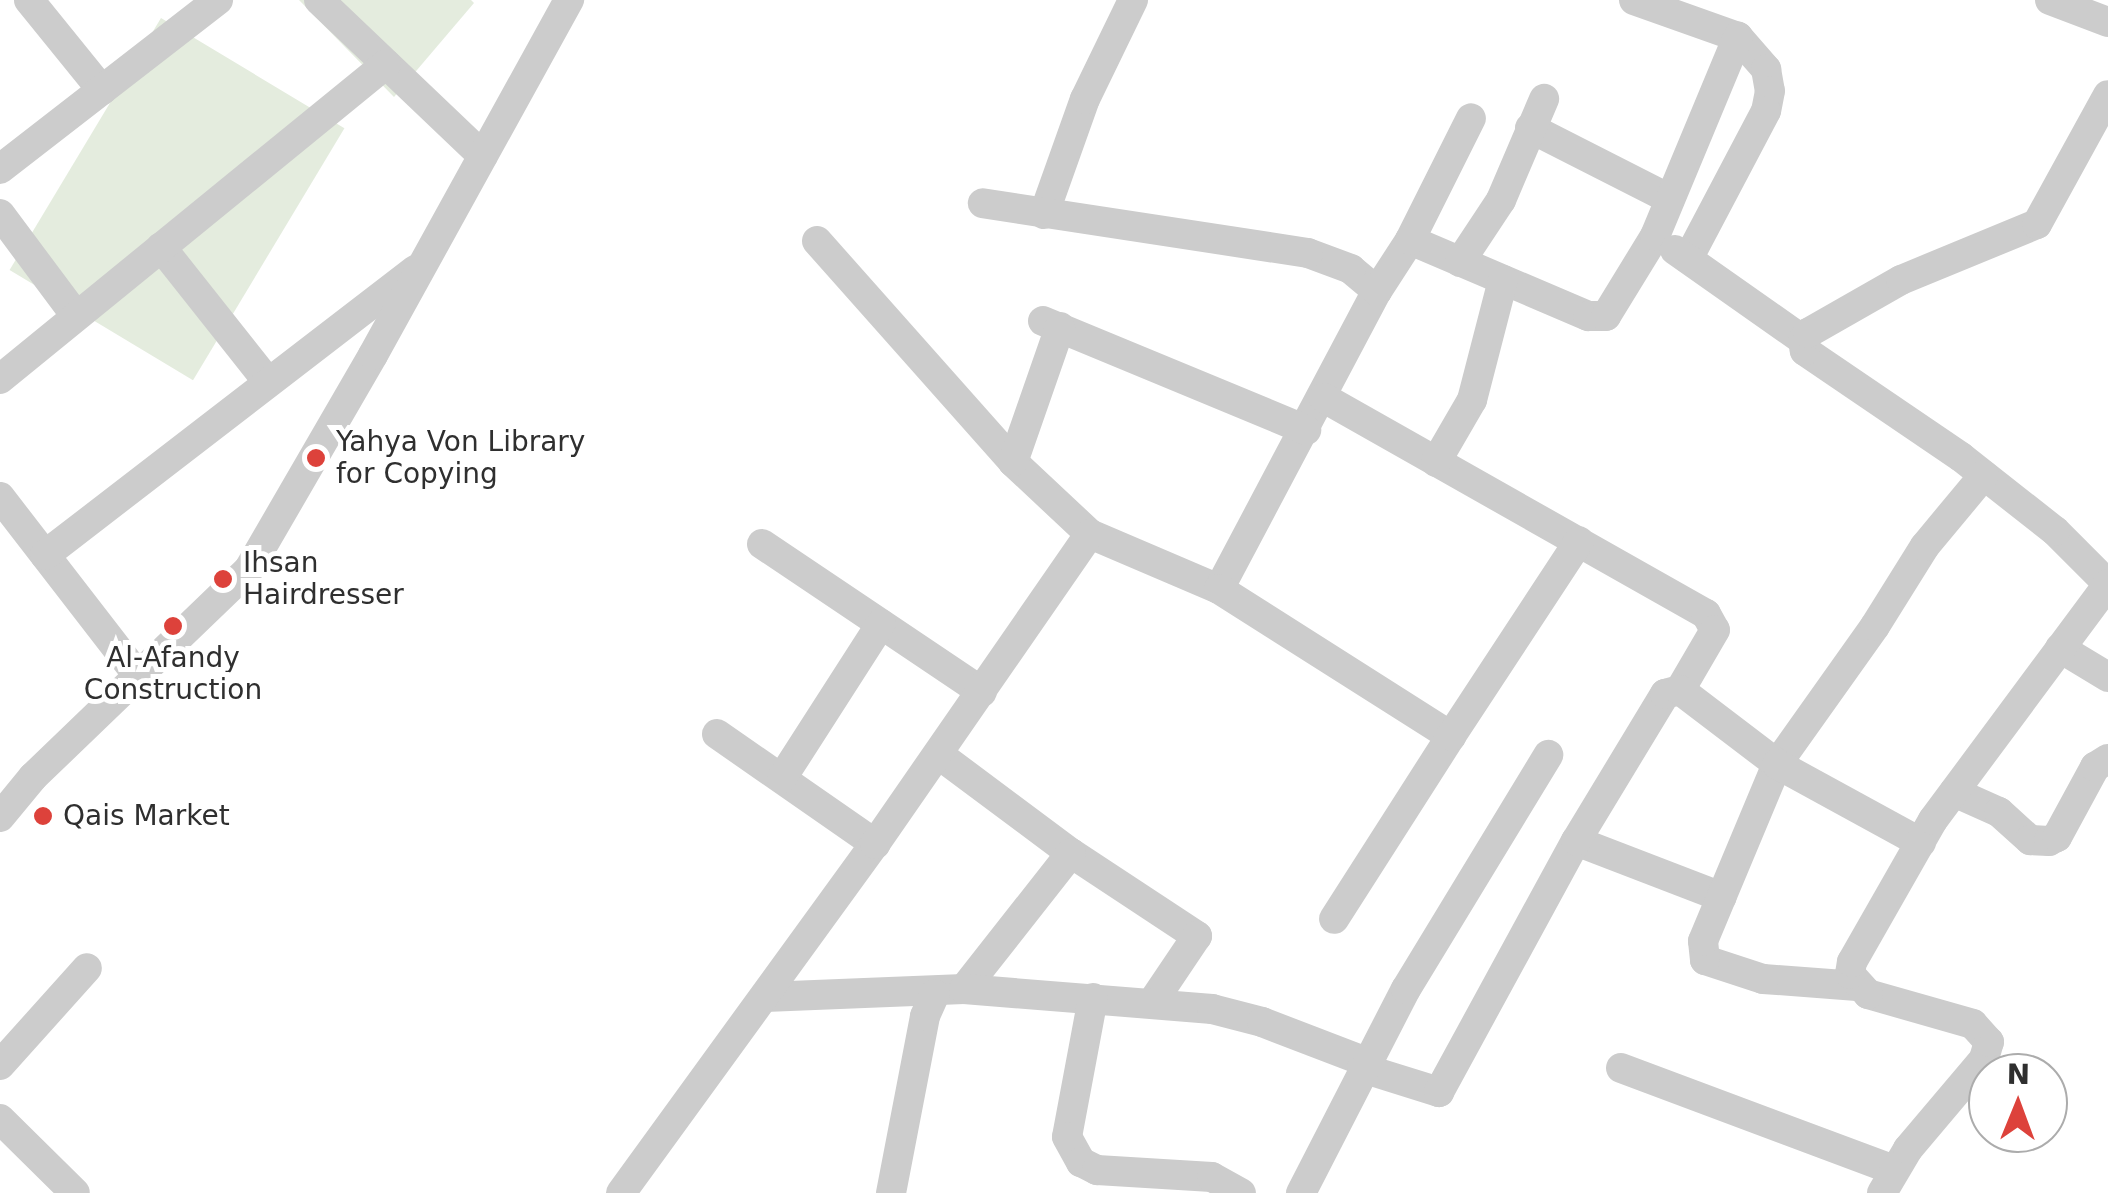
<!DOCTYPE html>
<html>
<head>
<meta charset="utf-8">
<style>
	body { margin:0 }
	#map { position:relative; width:2108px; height:1193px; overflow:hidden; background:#fff; font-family:"DejaVu Sans",sans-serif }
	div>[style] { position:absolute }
	.green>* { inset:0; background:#e4ecde; transform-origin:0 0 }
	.minor>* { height:30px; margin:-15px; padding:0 15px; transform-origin:15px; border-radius:15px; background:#ccc }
	.dots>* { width:28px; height:28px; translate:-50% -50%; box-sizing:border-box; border:5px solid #fff; border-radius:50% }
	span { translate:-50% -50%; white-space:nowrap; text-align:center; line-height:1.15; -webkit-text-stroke:10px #fff; paint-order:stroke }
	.poi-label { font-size:28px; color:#2f2f2f }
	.left { translate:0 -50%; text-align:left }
	.north { position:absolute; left:1968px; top:1053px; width:100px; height:100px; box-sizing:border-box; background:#fff; border:2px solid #acacac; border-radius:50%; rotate:1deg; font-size:28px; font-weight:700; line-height:40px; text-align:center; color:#2f2f2f }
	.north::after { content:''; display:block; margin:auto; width:35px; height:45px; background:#dd423b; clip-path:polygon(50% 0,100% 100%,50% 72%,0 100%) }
</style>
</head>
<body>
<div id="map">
	<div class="green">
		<div style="clip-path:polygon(299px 0,471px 0,474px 3px,394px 97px)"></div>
		<div style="left:161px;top:18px;width:214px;height:294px;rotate:31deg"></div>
	</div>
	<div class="minor">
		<div style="left:29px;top:0;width:116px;rotate:51deg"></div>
		<div style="left:319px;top:0;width:226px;rotate:43.6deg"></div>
		<div style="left:1634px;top:0;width:110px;rotate:19.6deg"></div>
		<div style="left:1738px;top:37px;width:43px;rotate:48.8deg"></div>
		<div style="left:1766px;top:69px;width:22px;rotate:80deg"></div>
		<div style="left:1770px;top:91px;width:20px;rotate:101deg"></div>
		<div style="left:1766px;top:111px;width:167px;rotate:117.8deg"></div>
		<div style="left:2050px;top:0;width:62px;rotate:20.8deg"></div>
		<div style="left:1530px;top:128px;width:157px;rotate:26.9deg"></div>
		<div style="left:0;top:169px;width:276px;rotate:-37.8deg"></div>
		<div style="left:0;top:214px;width:127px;rotate:53.3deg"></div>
		<div style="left:1044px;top:214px;width:122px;rotate:-70.4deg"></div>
		<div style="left:1085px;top:99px;width:110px;rotate:-64.1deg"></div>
		<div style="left:1410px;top:240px;width:194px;rotate:23.1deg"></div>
		<div style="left:1588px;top:316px;width:18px"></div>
		<div style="left:1606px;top:316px;width:94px;rotate:-58.5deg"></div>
		<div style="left:1655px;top:236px;width:216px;rotate:-67.4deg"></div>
		<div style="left:817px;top:241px;width:295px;rotate:48.4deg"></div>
		<div style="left:1013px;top:462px;width:105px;rotate:43.1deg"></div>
		<div style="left:1090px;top:534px;width:140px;rotate:23.1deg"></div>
		<div style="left:1219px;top:589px;width:337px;rotate:-62.1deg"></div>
		<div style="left:1377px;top:291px;width:34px;rotate:-140deg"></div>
		<div style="left:1351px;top:269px;width:46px;rotate:-159.6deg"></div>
		<div style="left:1308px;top:253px;width:329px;rotate:-171.3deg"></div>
		<div style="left:161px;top:247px;width:172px;rotate:51.6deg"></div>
		<div style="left:1675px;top:250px;width:156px;rotate:35.1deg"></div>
		<div style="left:1460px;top:262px;width:74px;rotate:-56.5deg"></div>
		<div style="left:1501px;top:200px;width:110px;rotate:-66.9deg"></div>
		<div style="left:1377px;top:291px;width:61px;rotate:-57.1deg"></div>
		<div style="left:1410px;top:240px;width:136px;rotate:-63.4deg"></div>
		<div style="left:1043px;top:321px;width:285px;rotate:22.5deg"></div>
		<div style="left:0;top:379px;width:498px;rotate:-39.2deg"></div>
		<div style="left:1324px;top:398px;width:439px;rotate:29.5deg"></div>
		<div style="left:1706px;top:614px;width:18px;rotate:61deg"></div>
		<div style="left:1715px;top:630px;width:69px;rotate:120.3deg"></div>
		<div style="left:1013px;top:462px;width:143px;rotate:-70.8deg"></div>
		<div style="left:1436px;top:462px;width:72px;rotate:-59.9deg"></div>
		<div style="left:1472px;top:400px;width:124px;rotate:-75.5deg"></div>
		<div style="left:0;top:497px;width:227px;rotate:52.3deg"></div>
		<div style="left:762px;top:544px;width:265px;rotate:33.9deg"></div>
		<div style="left:45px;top:555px;width:467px;rotate:-37.6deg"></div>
		<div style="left:2108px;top:584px;width:75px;rotate:-135deg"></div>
		<div style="left:2055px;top:531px;width:120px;rotate:-141.8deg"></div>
		<div style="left:1961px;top:457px;width:189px;rotate:-145.8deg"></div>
		<div style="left:1805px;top:351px;width:11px;rotate:-100deg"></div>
		<div style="left:1803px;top:340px;width:9px;rotate:-54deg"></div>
		<div style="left:1808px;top:333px;width:107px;rotate:-29.7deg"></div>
		<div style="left:1901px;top:280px;width:147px;rotate:-22.4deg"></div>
		<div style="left:2037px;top:224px;width:147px;rotate:-61.2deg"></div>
		<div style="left:1219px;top:589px;width:275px;rotate:32.4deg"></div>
		<div style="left:1451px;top:736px;width:217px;rotate:122.6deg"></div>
		<div style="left:2060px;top:648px;width:56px;rotate:31.1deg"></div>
		<div style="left:717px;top:734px;width:193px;rotate:34.8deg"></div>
		<div style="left:1451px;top:736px;width:233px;rotate:-56.7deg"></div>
		<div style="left:938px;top:754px;width:166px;rotate:36.7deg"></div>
		<div style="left:1071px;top:853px;width:151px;rotate:33.4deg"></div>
		<div style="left:1197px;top:936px;width:81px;rotate:123.9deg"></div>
		<div style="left:782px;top:778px;width:183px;rotate:-57.3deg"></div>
		<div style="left:1954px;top:792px;width:49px;rotate:24deg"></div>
		<div style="left:1999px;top:812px;width:42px;rotate:42.1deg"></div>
		<div style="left:2030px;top:840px;width:19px;rotate:3deg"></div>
		<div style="left:2049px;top:841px;width:9px;rotate:-27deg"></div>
		<div style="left:2057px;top:837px;width:80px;rotate:-61.5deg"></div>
		<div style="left:2095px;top:767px;width:15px;rotate:-32deg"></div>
		<div style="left:0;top:817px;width:52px;rotate:-50.5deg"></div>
		<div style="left:33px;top:777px;width:300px;rotate:-43.9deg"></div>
		<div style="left:249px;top:569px;width:247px;rotate:-59.9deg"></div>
		<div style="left:373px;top:355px;width:406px;rotate:-61.1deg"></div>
		<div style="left:1576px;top:841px;width:156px;rotate:21deg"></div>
		<div style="left:1857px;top:986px;width:94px;rotate:-175.7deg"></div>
		<div style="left:1763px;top:979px;width:61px;rotate:-161.9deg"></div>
		<div style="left:1705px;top:960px;width:19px;rotate:-96deg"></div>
		<div style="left:1703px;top:941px;width:192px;rotate:-67.3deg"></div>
		<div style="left:1777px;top:764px;width:169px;rotate:-54.6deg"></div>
		<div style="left:1875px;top:626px;width:94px;rotate:-58deg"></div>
		<div style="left:1925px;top:546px;width:92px;rotate:-50.3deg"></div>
		<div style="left:964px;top:989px;width:173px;rotate:-51.8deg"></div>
		<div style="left:765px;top:997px;width:199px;rotate:-2.3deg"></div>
		<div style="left:964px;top:989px;width:249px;rotate:4.6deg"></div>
		<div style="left:1212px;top:1009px;width:52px;rotate:14.6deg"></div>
		<div style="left:1262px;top:1022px;width:111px;rotate:21deg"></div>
		<div style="left:1093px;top:998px;width:141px;rotate:100.6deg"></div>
		<div style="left:1067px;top:1137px;width:29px;rotate:61deg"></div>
		<div style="left:1081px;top:1162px;width:18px;rotate:27deg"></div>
		<div style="left:1097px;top:1170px;width:115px;rotate:3.5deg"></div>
		<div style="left:1212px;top:1177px;width:33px;rotate:29deg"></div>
		<div style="left:0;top:1065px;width:130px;rotate:-48.1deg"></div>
		<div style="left:1362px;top:1068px;width:81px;rotate:17.3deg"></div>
		<div style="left:1439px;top:1092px;width:286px;rotate:-61.4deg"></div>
		<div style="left:1576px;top:841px;width:172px;rotate:-58.8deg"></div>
		<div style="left:1665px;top:694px;width:16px;rotate:-15deg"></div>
		<div style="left:1680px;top:690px;width:122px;rotate:37.3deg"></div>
		<div style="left:1777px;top:764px;width:164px;rotate:28.7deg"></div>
		<div style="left:1621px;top:1068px;width:291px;rotate:20.5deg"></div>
		<div style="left:0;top:1119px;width:105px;rotate:44.6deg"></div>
		<div style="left:621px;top:1193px;width:432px;rotate:-54deg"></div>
		<div style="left:875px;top:844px;width:377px;rotate:-55.3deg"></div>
		<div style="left:891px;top:1193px;width:180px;rotate:-79.1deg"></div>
		<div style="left:925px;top:1016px;width:24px;rotate:-66deg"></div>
		<div style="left:1301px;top:1193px;width:229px;rotate:-62.8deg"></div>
		<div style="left:1406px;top:989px;width:274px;rotate:-58.7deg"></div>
		<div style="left:1882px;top:1193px;width:51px;rotate:-59.4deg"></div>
		<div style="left:1908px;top:1149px;width:118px;rotate:-49.8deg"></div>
		<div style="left:1984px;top:1059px;width:18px;rotate:-74deg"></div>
		<div style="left:1989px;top:1042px;width:24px;rotate:-132deg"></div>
		<div style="left:1973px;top:1024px;width:109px;rotate:-164.1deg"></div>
		<div style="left:1868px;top:994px;width:27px;rotate:-132deg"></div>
		<div style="left:1850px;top:974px;width:12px;rotate:-81deg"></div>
		<div style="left:1852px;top:962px;width:163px;rotate:-60.3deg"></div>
		<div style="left:1933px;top:820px;width:294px;rotate:-53.4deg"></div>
	</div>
	<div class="dots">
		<div style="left:316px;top:458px;background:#dd423b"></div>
		<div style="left:223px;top:579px;background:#dd423b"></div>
		<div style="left:173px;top:626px;background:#dd423b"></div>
		<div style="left:43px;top:816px;background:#dd423b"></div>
	</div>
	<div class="poi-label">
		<span class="left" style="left:336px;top:458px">Yahya Von Library<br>for Copying</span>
		<span class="left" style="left:243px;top:579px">Ihsan<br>Hairdresser</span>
		<span style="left:173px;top:674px">Al-Afandy<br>Construction</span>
		<span class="left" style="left:63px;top:816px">Qais Market</span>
	</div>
	<div class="north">N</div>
</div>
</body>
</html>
